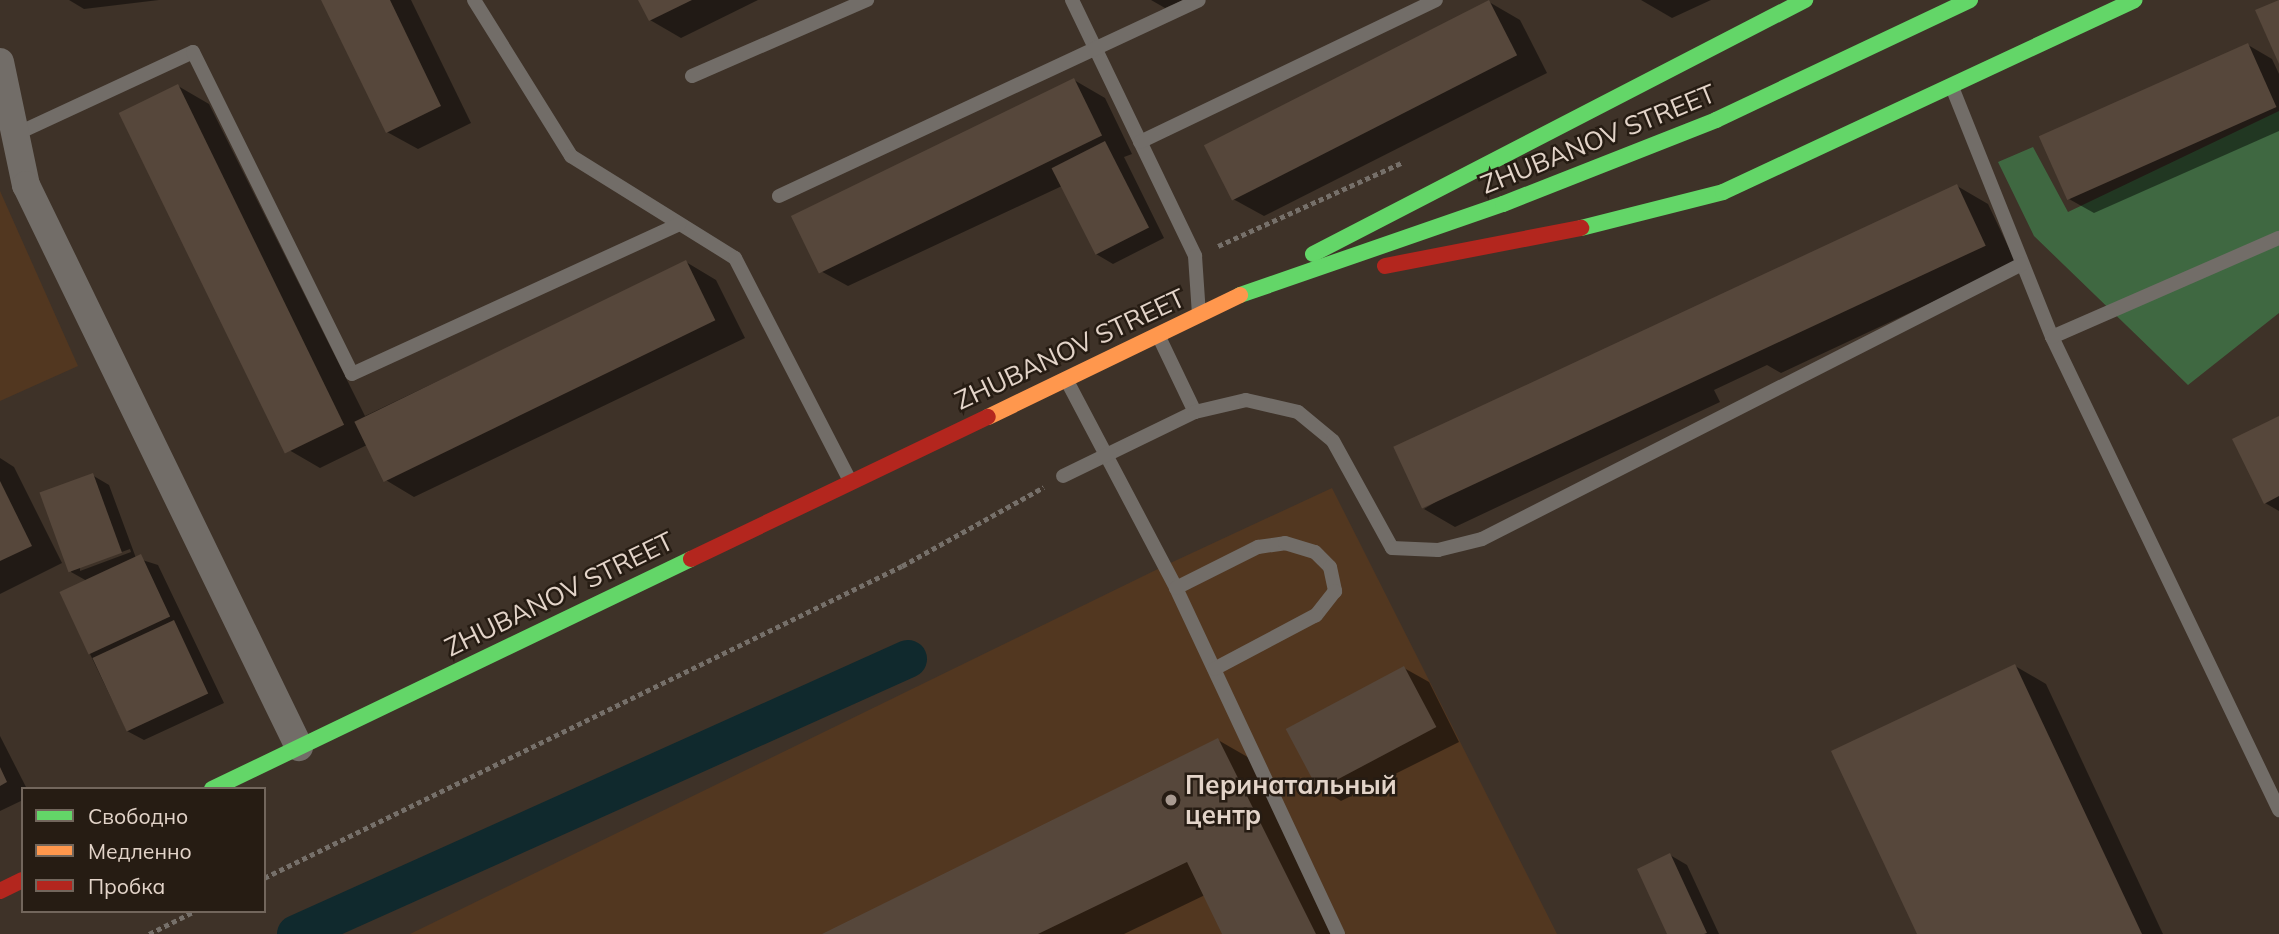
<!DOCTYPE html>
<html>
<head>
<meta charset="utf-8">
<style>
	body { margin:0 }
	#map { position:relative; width:2279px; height:934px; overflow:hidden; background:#3e3228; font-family:Mulish,sans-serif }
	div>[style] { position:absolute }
	.built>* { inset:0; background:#523720 }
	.forest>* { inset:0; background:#3f6841 }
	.shadow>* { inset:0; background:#0007 }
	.canal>* { height:38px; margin:-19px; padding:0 19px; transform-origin:19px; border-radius:19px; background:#10292d }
	.building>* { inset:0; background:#56473b; transform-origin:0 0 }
	.path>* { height:4.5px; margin-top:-2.25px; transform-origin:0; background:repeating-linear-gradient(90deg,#76706a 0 5px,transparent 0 8.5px) }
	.lane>* { height:14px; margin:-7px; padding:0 7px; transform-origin:7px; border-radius:7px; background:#726d68 }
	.street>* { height:28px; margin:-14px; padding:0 14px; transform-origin:14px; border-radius:14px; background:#726d68 }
	.fast>* { height:16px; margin:-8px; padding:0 8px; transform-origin:8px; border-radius:8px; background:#63d668 }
	.slow>* { height:16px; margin:-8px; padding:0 8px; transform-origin:8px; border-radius:8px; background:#ff974d }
	.jam>* { height:16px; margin:-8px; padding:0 8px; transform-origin:8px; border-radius:8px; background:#b3261e }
	.dots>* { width:19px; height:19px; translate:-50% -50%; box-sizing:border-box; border:4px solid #261c13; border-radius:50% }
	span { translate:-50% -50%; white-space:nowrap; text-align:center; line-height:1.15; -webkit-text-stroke:5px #261c13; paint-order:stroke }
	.street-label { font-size:26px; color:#e3d4c9 }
	.poi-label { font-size:26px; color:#e3d4c9; font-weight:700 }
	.left { translate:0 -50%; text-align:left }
	.legend { position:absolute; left:21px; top:787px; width:245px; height:126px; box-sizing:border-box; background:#261c13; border:2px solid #72665c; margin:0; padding:9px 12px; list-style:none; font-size:21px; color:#e3d4c9 }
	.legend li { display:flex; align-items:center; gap:14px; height:35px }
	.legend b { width:35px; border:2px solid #72665c }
</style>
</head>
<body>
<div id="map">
	<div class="built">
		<div style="clip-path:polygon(0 191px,78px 366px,0 401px)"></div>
		<div style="clip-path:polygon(1332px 488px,1557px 934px,410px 934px,1164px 566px)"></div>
	</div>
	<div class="forest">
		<div style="clip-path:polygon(2279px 111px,2279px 313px,2188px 385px,2034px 236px,1998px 162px,2033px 147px,2068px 212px)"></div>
	</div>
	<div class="shadow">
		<div style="clip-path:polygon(69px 0,159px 0,84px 9px)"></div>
		<div style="clip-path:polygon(323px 0,411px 0,471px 123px,418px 149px,387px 132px)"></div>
		<div style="clip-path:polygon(640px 0,758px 0,681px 38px,650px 20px)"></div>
		<div style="clip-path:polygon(1151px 0,1183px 0,1165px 8px)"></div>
		<div style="clip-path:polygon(1641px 0,1711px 0,1672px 18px)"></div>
		<div style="clip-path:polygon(1489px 2px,1520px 20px,1547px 73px,1264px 216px,1233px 199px)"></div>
		<div style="clip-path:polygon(2248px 45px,2272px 59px,2279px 74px,2279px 131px,2094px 213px,2069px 199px)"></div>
		<div style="clip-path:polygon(1074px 80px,1105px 98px,1132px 154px,1124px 157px,1164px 238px,1113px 264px,1096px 254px,1062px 186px,848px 286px,817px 269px)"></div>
		<div style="clip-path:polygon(178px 86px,209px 104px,365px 416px,686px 262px,716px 280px,745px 338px,414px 497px,384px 479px,367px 445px,320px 468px,289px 450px)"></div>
		<div style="clip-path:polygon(1957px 186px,1988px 204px,2016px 263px,1781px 373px,1767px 365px,1714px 390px,1720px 402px,1455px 527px,1424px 509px)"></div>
		<div style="clip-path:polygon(2279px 418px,2279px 511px,2265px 503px)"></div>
		<div style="clip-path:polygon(0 458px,14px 467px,62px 563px,0 594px)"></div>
		<div style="clip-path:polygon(evenodd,92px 475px,109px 485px,136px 558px,158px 565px,224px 703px,144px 740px,127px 731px,90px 654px,87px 581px,71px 572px,92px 475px,130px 549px,131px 552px,80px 571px,80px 567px,130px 549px)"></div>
		<div style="clip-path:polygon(2015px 666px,2046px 684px,2163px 934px,1919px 934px)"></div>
		<div style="clip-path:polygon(1404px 668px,1429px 682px,1459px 742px,1341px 801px,1317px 786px)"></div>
		<div style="clip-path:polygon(0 736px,27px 789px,23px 800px,0 811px)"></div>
		<div style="clip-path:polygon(1218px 740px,1258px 763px,1343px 934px,1224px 934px,1205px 895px,1124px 934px,826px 934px)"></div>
		<div style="clip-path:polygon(1670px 855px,1687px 865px,1719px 934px,1669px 934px)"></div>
	</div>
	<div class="canal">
		<div style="left:296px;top:934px;width:671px;rotate:-24.2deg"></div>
	</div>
	<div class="building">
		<div style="clip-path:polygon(321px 0,390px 0,441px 106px,386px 133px)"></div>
		<div style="clip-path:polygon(638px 0,692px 0,649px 21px)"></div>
		<div style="left:1489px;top:0;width:62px;height:320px;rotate:63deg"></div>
		<div style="clip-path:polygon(2279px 0,2279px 64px,2255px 10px)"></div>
		<div style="left:2248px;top:43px;width:70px;height:229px;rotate:66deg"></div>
		<div style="left:1074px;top:78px;width:64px;height:315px;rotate:64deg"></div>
		<div style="left:178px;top:84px;width:379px;height:66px;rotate:64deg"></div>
		<div style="left:1105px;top:141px;width:97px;height:60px;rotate:63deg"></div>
		<div style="left:1957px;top:184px;width:68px;height:622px;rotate:65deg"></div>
		<div style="left:686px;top:260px;width:67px;height:369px;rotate:64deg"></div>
		<div style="clip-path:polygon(2279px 416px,2279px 496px,2264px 504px,2232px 439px)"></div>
		<div style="left:93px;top:473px;width:85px;height:57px;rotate:70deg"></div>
		<div style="clip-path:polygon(0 481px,32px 546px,0 561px)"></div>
		<div style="left:141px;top:554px;width:69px;height:90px;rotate:65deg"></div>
		<div style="left:174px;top:620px;width:81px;height:90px;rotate:65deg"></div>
		<div style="clip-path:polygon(2015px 664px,2142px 934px,1917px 934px,1831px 751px)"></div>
		<div style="left:1404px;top:666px;width:69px;height:134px;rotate:62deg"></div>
		<div style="clip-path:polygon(1218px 738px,1316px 934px,1222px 934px,1187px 862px,1038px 934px,822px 934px)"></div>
		<div style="clip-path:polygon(0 767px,7px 782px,0 786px)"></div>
		<div style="clip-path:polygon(1670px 853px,1707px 933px,1704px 934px,1667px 934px,1637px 869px)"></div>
	</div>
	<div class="path">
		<div style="left:1218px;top:246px;width:201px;rotate:-24.4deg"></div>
		<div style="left:264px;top:878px;width:710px;rotate:-26.06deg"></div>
		<div style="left:902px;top:566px;width:162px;rotate:-29.1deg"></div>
		<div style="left:149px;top:934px;width:51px;rotate:-26.6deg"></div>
	</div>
	<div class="lane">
		<div style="left:474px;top:0;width:184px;rotate:58.1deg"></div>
		<div style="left:571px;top:156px;width:193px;rotate:31.9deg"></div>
		<div style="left:735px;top:258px;width:251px;rotate:62.7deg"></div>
		<div style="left:1072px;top:0;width:284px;rotate:64.3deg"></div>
		<div style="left:1195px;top:256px;width:58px;rotate:86.1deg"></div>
		<div style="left:692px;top:76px;width:191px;rotate:-23.5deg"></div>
		<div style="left:1952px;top:87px;width:269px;rotate:68.2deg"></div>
		<div style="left:2052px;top:337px;width:525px;rotate:64.36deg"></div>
		<div style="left:14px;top:135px;width:197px;rotate:-24.9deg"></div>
		<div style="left:193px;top:52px;width:359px;rotate:63.7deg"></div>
		<div style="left:352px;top:374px;width:360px;rotate:-24.6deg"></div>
		<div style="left:1140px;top:142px;width:328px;rotate:-25.6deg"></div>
		<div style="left:779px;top:196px;width:463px;rotate:-25deg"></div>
		<div style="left:1159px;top:337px;width:83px;rotate:64.4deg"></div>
		<div style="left:2052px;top:337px;width:248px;rotate:-23.6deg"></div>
		<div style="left:1066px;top:379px;width:236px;rotate:62.2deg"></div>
		<div style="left:1176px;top:588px;width:382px;rotate:64.9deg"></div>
		<div style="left:1063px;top:476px;width:147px;rotate:-25.9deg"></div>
		<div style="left:1195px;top:412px;width:52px;rotate:-13.2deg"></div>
		<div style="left:1246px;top:400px;width:53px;rotate:13deg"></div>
		<div style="left:1298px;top:412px;width:45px;rotate:39.6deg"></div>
		<div style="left:1333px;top:441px;width:122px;rotate:61.1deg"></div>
		<div style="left:1392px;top:548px;width:46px;rotate:2.5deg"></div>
		<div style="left:1438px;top:550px;width:45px;rotate:-14deg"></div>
		<div style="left:1482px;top:539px;width:606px;rotate:-26.99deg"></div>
		<div style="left:1176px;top:588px;width:92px;rotate:-26.6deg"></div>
		<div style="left:1258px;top:547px;width:27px;rotate:-8deg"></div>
		<div style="left:1285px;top:543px;width:31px;rotate:17deg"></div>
		<div style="left:1315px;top:552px;width:21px;rotate:45deg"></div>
		<div style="left:1330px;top:567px;width:25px;rotate:78deg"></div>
		<div style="left:1335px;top:591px;width:31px;rotate:128deg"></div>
		<div style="left:1316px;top:615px;width:115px;rotate:152.1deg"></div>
	</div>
	<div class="street">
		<div style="left:0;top:62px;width:126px;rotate:78.1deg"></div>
		<div style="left:26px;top:185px;width:625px;rotate:64.09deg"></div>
	</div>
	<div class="fast">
		<div style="left:1581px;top:228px;width:146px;rotate:-14.2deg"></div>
		<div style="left:1723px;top:192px;width:454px;rotate:-25deg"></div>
		<div style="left:1313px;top:254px;width:554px;rotate:-27.31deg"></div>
		<div style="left:1240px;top:295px;width:278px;rotate:-19.1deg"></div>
		<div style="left:1503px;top:204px;width:229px;rotate:-21.5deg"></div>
		<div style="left:1716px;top:120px;width:281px;rotate:-25.3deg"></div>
		<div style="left:212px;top:789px;width:531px;rotate:-25.65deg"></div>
	</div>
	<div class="slow">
		<div style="left:988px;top:417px;width:280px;rotate:-25.8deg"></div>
	</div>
	<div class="jam">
		<div style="left:1385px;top:266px;width:200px;rotate:-11deg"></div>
		<div style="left:691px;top:559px;width:329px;rotate:-25.6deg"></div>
		<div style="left:0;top:891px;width:25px;rotate:-26deg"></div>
	</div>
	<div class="dots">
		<div style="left:1171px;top:800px;background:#a99b91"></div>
	</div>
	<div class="street-label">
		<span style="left:1598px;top:139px;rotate:-22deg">ZHUBANOV STREET</span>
		<span style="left:1070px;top:349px;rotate:-25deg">ZHUBANOV STREET</span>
		<span style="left:559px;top:594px;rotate:-26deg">ZHUBANOV STREET</span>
	</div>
	<div class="poi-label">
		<span class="left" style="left:1185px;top:800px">Перинатальный<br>центр</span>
	</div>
	<ul class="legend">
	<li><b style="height:9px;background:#63d668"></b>Свободно</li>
	<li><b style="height:9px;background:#ff974d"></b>Медленно</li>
	<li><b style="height:9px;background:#b3261e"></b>Пробка</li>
	</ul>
</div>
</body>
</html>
